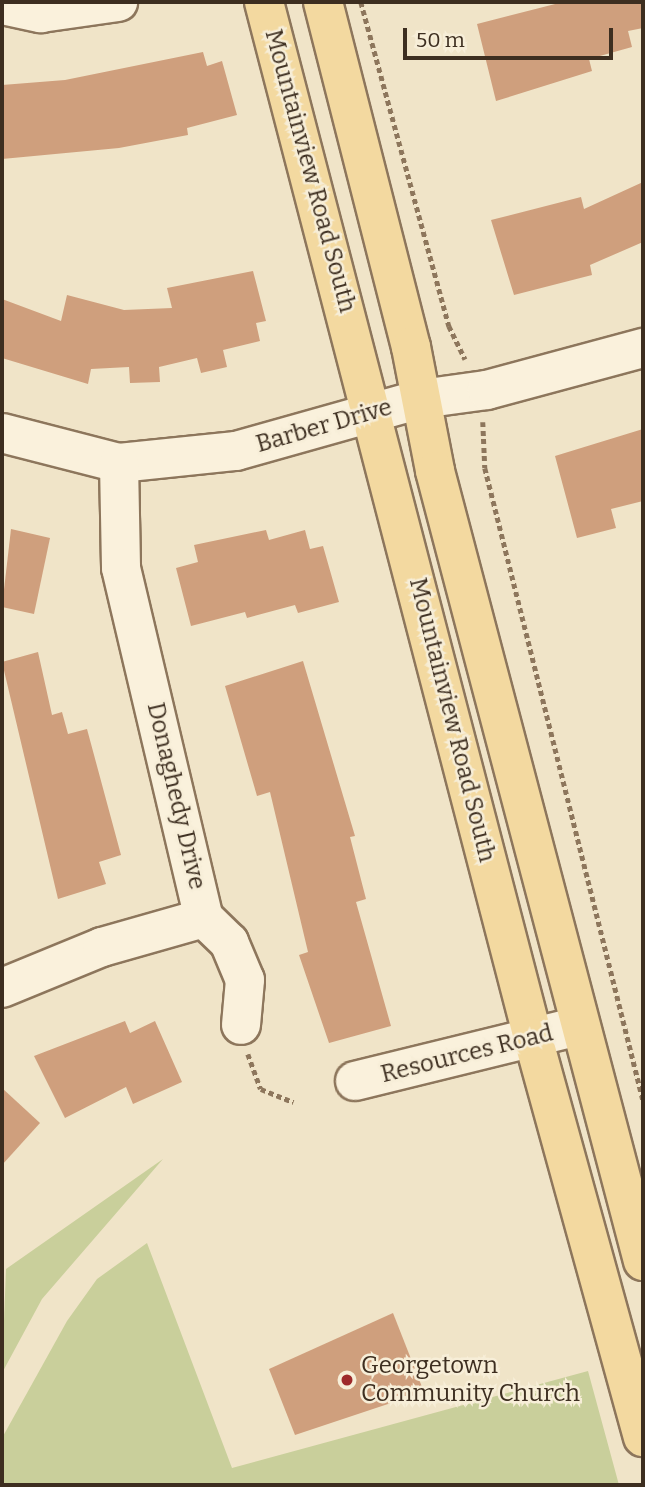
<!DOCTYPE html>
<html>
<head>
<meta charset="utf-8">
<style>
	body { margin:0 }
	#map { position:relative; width:645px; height:1487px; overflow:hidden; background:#f0e4c8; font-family:Bitter,serif }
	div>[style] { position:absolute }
	.green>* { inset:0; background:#c9cf9b }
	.building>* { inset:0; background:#cf9f7d }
	.path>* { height:4.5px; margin-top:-2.25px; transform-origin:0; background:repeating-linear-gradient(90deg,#8d765c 0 5px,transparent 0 8.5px) }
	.roads { filter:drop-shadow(2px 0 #8d765c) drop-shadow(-2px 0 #8d765c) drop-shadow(0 2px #8d765c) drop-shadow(0 -2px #8d765c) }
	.minor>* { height:38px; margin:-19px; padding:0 19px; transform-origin:19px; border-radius:19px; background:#faf1dc }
	.major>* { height:38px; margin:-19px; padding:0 19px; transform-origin:19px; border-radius:19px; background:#f3d9a0 }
	.dots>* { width:19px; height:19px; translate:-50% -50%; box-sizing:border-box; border:4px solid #f7eed8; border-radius:50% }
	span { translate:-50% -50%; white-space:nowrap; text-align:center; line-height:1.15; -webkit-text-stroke:5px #f7eed8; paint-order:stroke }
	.street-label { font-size:24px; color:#3d2e20 }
	.poi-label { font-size:24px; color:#3d2e20 }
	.left { translate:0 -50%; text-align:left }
	.frame { position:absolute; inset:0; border:4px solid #3d2e20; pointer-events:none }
	.scale { position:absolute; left:403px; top:28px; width:210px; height:32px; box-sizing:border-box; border:4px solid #3d2e20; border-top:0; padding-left:9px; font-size:21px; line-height:24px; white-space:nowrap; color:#3d2e20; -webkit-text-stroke:5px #f7eed8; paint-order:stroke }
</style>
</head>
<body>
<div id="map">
	<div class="green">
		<div style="clip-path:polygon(163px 1159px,42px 1299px,2px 1373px,6px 1269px)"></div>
		<div style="clip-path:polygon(147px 1243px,232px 1468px,588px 1371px,619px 1485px,2px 1485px,2px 1438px,67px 1321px,97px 1279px)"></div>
	</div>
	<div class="building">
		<div style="clip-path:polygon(563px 2px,643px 2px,643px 28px,628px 31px,632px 47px,589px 59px,592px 71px,496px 101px,477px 24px)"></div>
		<div style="clip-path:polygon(203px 52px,207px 66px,222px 61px,237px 115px,187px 128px,188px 135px,119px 148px,2px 159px,2px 85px,65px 80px)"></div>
		<div style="clip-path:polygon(643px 182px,643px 242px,590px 265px,592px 275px,514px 295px,491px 220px,581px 197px,584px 209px)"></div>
		<div style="clip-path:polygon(253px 271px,266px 321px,256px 323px,260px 341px,223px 350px,227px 367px,201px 373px,197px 358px,159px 367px,160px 382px,130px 383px,129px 367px,91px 369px,88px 384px,2px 358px,2px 299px,61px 321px,67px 295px,124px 310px,172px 308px,167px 288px)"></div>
		<div style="clip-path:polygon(643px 429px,643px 501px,611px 509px,616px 528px,577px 538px,555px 456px)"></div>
		<div style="clip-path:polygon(11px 529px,50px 538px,34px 614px,2px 607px)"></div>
		<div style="clip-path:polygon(266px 530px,269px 540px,305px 530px,310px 549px,323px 546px,339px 602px,298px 613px,295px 605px,247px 618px,245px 612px,191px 626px,176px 568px,198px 562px,194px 545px)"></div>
		<div style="clip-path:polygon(38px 652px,52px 715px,62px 712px,68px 734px,87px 729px,121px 855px,99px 862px,106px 884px,58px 899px,2px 662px)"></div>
		<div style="clip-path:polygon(303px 661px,355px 836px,350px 837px,366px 899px,356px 902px,391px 1026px,329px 1043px,299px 955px,308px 952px,270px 792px,257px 796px,225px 686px)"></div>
		<div style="clip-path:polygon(125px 1021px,130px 1033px,155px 1021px,182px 1082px,133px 1104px,126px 1087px,65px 1118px,34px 1056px)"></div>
		<div style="clip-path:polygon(2px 1088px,40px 1123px,2px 1165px)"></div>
		<div style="clip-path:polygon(393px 1313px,424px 1392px,295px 1435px,269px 1369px)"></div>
	</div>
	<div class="path">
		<div style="left:361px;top:2px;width:336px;rotate:74.8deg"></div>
		<div style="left:449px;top:326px;width:37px;rotate:64deg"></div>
		<div style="left:483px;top:422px;width:46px;rotate:87.5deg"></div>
		<div style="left:485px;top:468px;width:651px;rotate:75.96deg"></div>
		<div style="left:248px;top:1054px;width:37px;rotate:70deg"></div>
		<div style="left:261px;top:1089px;width:35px;rotate:22deg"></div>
	</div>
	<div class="roads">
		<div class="minor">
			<div style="left:2px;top:5px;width:40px;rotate:12deg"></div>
			<div style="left:41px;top:13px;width:78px;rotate:-8.1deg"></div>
			<div style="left:2px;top:433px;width:121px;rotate:14.4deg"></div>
			<div style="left:119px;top:463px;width:118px;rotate:-5.9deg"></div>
			<div style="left:236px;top:451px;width:192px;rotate:-15.7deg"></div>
			<div style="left:421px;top:399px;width:67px;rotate:-7.8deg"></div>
			<div style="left:487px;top:390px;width:162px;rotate:-15.1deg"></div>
			<div style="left:119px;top:463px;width:105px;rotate:88.9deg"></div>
			<div style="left:121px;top:568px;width:360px;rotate:76.7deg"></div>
			<div style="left:204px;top:918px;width:35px;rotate:44deg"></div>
			<div style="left:229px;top:942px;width:41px;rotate:67.2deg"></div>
			<div style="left:245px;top:980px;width:45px;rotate:95.1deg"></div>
			<div style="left:2px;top:988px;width:108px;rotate:-22.3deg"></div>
			<div style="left:102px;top:947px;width:106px;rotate:-15.9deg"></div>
			<div style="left:355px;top:1081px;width:231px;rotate:-13.8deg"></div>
		</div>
		<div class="major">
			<div style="left:264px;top:2px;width:1070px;rotate:75.44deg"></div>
			<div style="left:533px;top:1038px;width:414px;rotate:74.6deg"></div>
			<div style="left:323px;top:2px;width:356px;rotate:75.7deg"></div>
			<div style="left:411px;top:347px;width:126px;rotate:79deg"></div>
			<div style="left:435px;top:471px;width:817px;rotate:75.25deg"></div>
		</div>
	</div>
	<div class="dots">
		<div style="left:347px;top:1380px;background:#9e2a2b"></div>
	</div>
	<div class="street-label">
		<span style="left:310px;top:171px;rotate:75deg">Mountainview Road South</span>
		<span style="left:324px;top:426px;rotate:-16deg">Barber Drive</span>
		<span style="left:452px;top:720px;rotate:76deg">Mountainview Road South</span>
		<span style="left:176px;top:796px;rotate:77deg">Donaghedy Drive</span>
		<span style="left:467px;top:1054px;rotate:-14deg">Resources Road</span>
	</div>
	<div class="poi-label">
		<span class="left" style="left:361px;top:1380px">Georgetown<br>Community Church</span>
	</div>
	<div class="frame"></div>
	<div class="scale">50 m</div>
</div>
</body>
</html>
